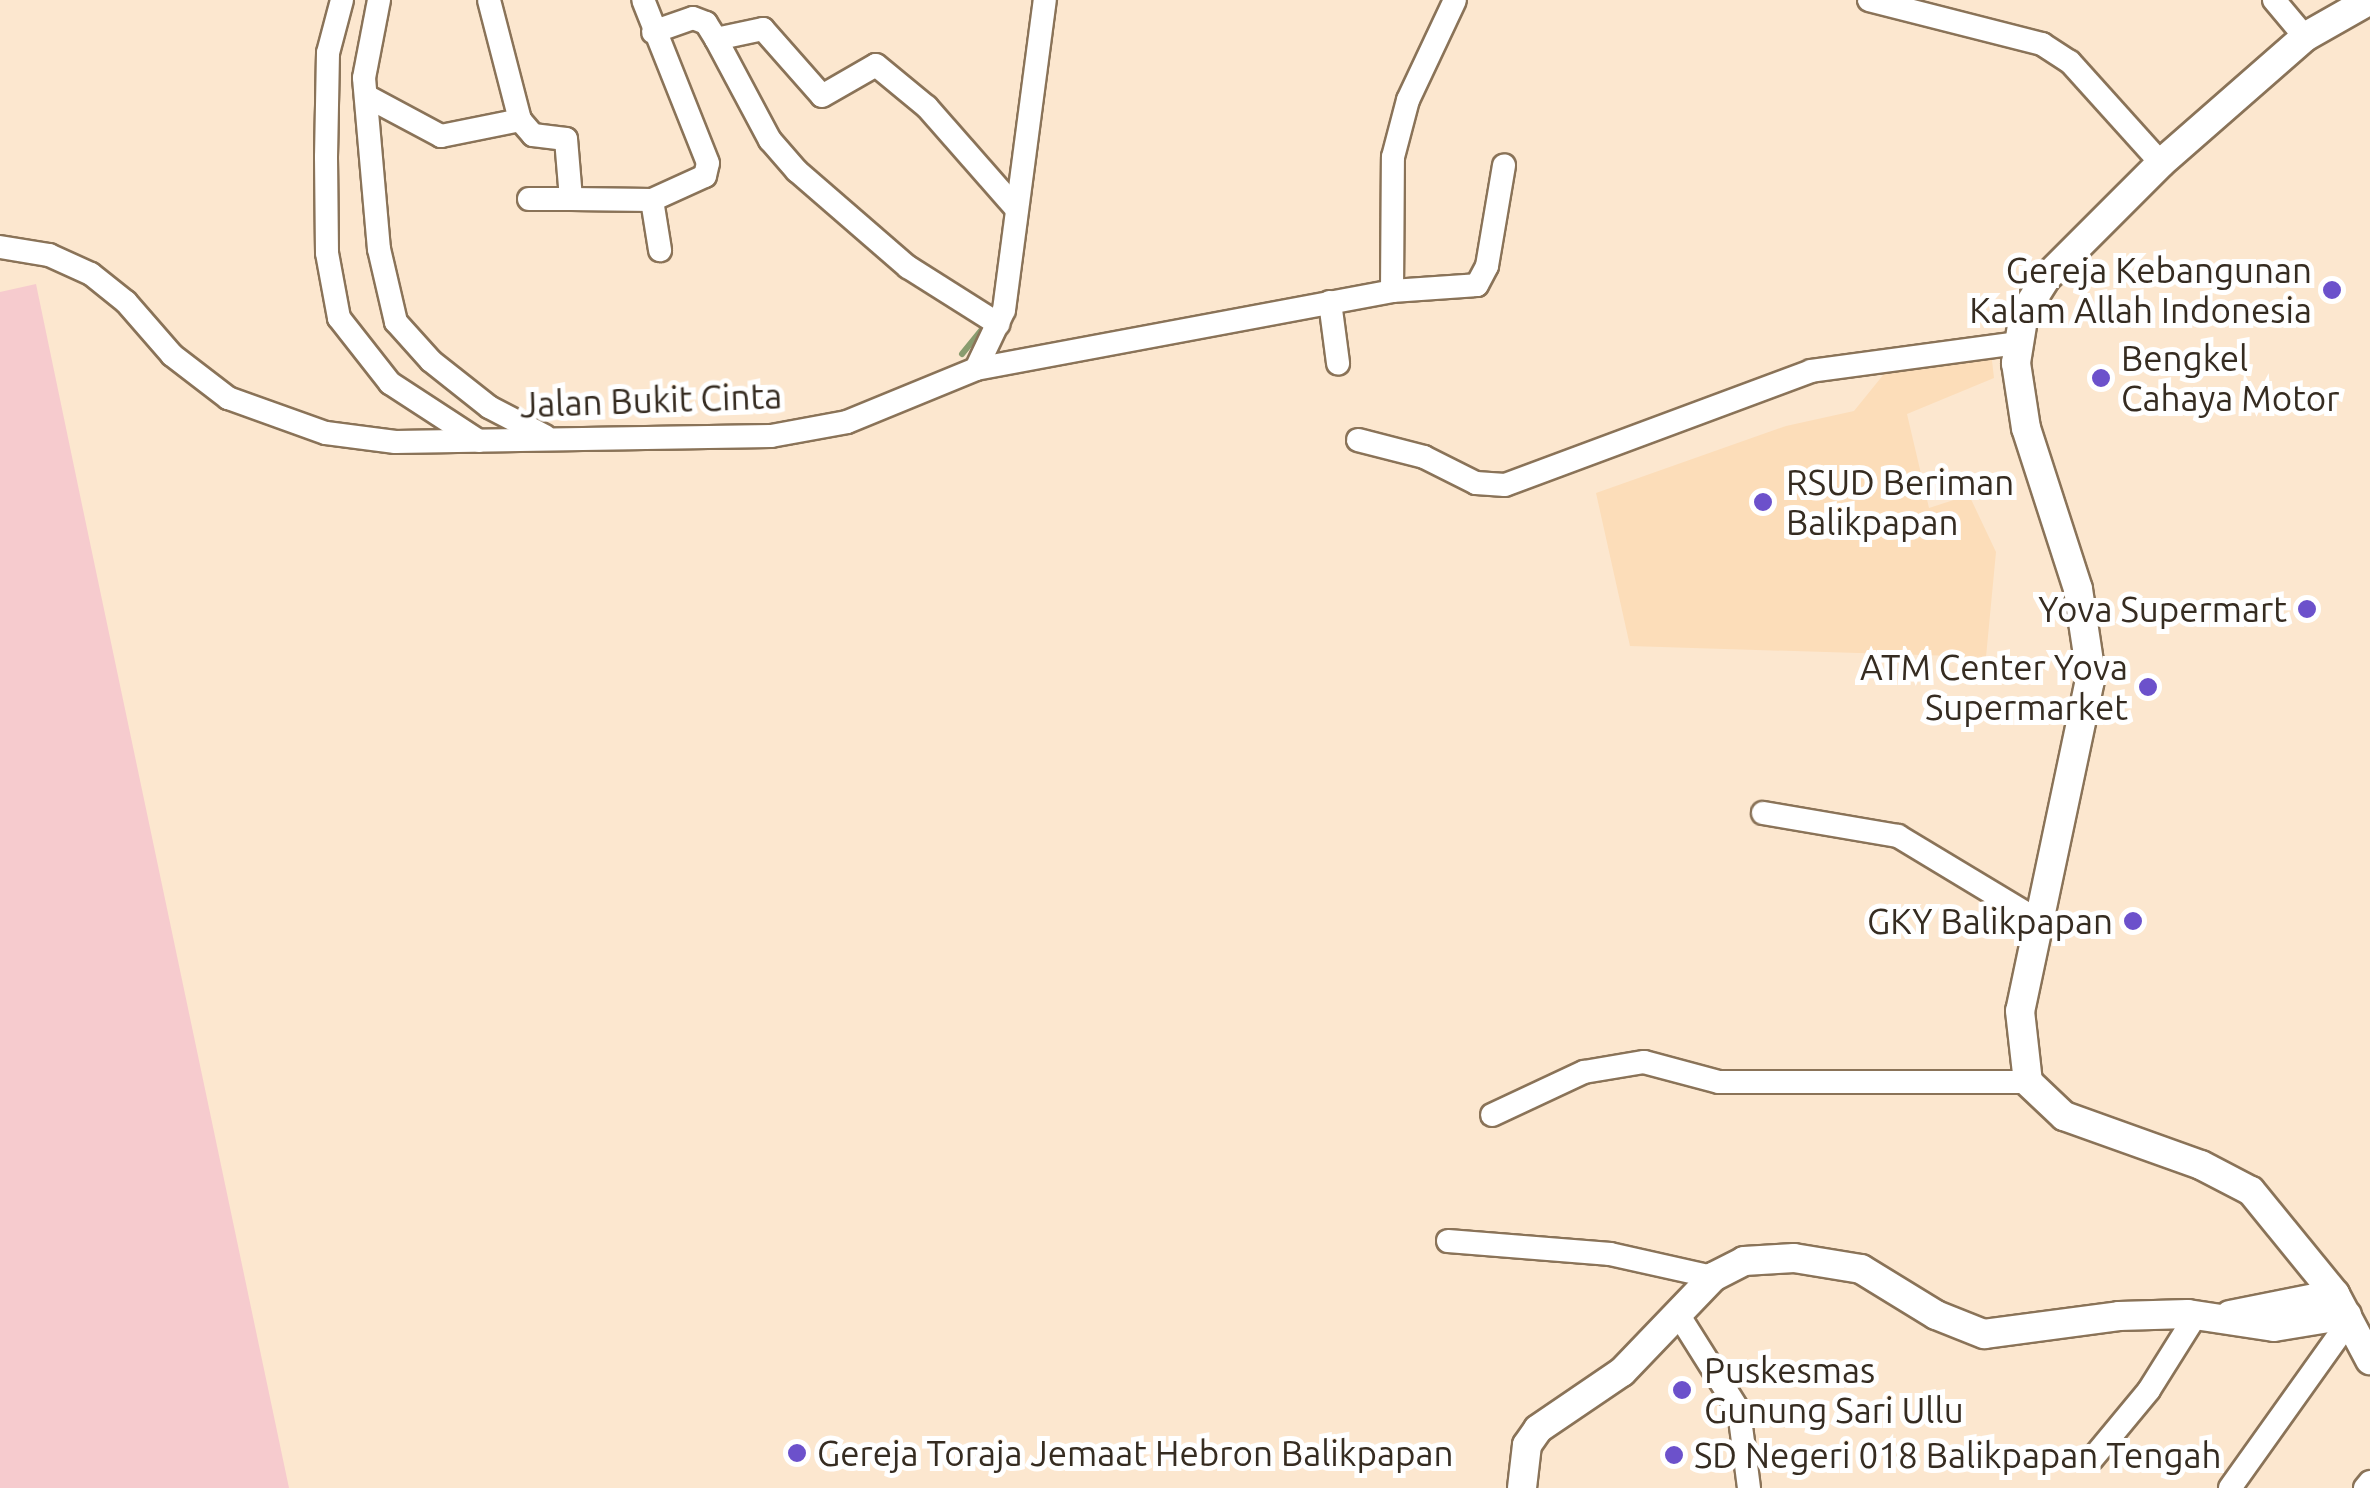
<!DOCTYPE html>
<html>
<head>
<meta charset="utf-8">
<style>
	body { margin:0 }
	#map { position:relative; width:2370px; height:1488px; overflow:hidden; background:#fce7cf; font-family:Ubuntu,sans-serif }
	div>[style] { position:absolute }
	.built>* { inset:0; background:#fcddb9 }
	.green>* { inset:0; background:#f6cbce }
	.stream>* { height:6px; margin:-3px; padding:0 3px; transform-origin:3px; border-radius:3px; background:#899c6f }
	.roads { filter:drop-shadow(2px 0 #8a7358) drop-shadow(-2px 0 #8a7358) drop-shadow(0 2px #8a7358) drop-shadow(0 -2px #8a7358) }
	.minor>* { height:22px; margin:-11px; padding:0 11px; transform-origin:11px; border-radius:11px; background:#fff }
	.major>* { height:28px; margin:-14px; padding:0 14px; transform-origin:14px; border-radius:14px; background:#fff }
	.dots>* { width:28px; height:28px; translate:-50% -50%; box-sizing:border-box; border:5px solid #fff; border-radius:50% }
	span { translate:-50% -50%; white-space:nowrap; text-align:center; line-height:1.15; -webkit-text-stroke:10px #fff; paint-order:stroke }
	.poi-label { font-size:35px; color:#362c21 }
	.right { translate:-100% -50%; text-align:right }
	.left { translate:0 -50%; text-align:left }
	.street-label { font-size:35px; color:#362c21 }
</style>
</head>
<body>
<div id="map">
	<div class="built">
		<div style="clip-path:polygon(1991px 352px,1994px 378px,1907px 414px,1929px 508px,1969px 495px,1996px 552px,1986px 657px,1630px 646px,1596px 493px,1786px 426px,1854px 411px,1888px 369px)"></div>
	</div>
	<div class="green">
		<div style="clip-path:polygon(36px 284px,81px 500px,289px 1488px,0 1488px,0 292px)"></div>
	</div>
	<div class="stream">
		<div style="left:962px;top:354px;width:40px;rotate:-51deg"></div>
	</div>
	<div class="roads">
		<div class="minor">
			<div style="left:342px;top:0;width:55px;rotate:104.8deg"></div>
			<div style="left:328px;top:53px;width:104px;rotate:91.1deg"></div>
			<div style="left:326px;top:157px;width:96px;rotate:89.4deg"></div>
			<div style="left:327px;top:253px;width:66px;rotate:79.5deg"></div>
			<div style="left:339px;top:318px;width:83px;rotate:51.9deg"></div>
			<div style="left:390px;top:383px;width:106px;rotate:33.1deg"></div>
			<div style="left:379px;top:0;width:79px;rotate:100.9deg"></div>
			<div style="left:364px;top:78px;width:172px;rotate:85deg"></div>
			<div style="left:379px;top:249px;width:75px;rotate:76.9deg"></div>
			<div style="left:396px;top:322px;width:52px;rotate:48.1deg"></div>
			<div style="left:431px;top:361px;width:74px;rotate:38.4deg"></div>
			<div style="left:489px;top:407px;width:63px;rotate:27.4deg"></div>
			<div style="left:1869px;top:0;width:179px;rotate:14.3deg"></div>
			<div style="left:2042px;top:44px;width:33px;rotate:33deg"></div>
			<div style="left:2070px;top:62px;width:136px;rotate:48deg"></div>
			<div style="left:2274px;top:0;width:48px;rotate:50deg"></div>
			<div style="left:653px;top:32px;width:42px;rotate:-19.3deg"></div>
			<div style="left:693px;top:18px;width:14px;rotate:21deg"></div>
			<div style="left:706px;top:23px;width:19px;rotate:58deg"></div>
			<div style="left:716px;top:39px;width:48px;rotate:-12deg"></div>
			<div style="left:763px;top:29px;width:89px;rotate:48.6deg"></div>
			<div style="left:822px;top:96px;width:62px;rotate:-29.9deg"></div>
			<div style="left:876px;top:65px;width:66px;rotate:39.5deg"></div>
			<div style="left:927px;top:107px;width:133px;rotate:48.7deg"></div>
			<div style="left:716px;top:39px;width:115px;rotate:61.9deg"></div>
			<div style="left:770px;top:140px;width:41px;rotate:48.9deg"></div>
			<div style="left:797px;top:171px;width:147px;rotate:40.9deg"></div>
			<div style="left:908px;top:267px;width:107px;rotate:32.3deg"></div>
			<div style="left:368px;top:97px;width:83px;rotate:28.1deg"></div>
			<div style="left:441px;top:136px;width:81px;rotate:-11.4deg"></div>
			<div style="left:520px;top:120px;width:124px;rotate:-104.5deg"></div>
			<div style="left:520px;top:120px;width:20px;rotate:49deg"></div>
			<div style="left:533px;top:135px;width:33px;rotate:7deg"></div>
			<div style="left:566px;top:139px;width:60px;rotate:85.2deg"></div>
			<div style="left:571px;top:199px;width:81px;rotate:0.7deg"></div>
			<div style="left:652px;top:200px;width:58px;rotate:-24.4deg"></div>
			<div style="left:705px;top:176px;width:13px;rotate:-77deg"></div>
			<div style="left:708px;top:163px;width:175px;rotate:-111.7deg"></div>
			<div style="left:529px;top:199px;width:42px"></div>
			<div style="left:652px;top:200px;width:51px;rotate:80.9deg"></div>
			<div style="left:0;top:247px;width:50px;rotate:9.3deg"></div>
			<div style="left:49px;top:255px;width:46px;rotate:24.3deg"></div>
			<div style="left:91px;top:274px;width:45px;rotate:38.7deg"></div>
			<div style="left:126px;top:302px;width:70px;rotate:49deg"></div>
			<div style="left:172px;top:355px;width:71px;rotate:37.5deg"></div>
			<div style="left:228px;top:398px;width:104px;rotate:19.7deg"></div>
			<div style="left:326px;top:433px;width:70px;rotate:7.4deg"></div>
			<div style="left:395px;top:442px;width:376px;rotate:-0.9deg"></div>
			<div style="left:771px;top:436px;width:77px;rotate:-10.4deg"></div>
			<div style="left:847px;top:422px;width:139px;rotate:-22.3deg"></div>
			<div style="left:976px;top:369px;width:65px;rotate:-64.6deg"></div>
			<div style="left:1004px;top:310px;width:313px;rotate:-82.5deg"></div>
			<div style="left:1392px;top:291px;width:134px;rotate:-89.6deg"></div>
			<div style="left:1393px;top:157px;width:59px;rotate:-75.3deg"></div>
			<div style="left:1408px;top:100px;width:110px;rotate:-64.8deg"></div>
			<div style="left:1330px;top:302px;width:62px;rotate:82.5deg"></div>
			<div style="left:976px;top:369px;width:423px;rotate:-10.6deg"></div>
			<div style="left:1392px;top:291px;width:85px;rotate:-4deg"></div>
			<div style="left:1477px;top:285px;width:21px;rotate:-62deg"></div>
			<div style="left:1487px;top:266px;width:102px;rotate:-80.4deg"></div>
			<div style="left:1358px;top:440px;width:68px;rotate:14.4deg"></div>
			<div style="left:1424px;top:457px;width:58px;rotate:26.6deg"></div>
			<div style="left:1476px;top:483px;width:29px;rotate:4deg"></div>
			<div style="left:1505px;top:485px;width:327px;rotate:-20.4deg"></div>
			<div style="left:1811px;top:371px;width:208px;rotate:-7.7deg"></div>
			<div style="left:1763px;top:813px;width:137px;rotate:9.7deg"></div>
			<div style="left:1898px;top:836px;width:170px;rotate:31.1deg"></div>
			<div style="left:1492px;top:1115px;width:102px;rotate:-25.1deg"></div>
			<div style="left:1584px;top:1072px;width:61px;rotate:-9.5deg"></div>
			<div style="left:1644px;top:1062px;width:78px;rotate:14.9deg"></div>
			<div style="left:1719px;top:1082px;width:309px"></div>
			<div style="left:1448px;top:1241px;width:163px;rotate:4.6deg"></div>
			<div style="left:1610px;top:1254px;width:106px;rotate:12.6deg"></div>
			<div style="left:1678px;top:1314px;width:115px;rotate:57.8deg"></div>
			<div style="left:1739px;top:1411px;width:78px;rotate:82.6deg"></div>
			<div style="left:2092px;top:1459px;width:89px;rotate:-50.4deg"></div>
			<div style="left:2149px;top:1390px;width:89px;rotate:-57.9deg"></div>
			<div style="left:2230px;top:1488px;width:184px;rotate:-54.5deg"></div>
			<div style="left:2365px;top:1488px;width:8px;rotate:-50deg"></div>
		</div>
		<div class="major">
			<div style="left:2370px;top:0;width:75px;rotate:150.4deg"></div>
			<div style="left:2305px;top:37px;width:191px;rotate:138.8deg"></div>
			<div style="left:2161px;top:163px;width:163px;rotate:135deg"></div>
			<div style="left:2046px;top:278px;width:41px;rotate:122.2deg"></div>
			<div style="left:2024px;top:313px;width:51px;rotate:99.1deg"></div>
			<div style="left:2016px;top:363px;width:66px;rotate:81.3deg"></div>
			<div style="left:2026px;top:428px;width:169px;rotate:72.1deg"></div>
			<div style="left:2078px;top:589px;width:87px;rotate:81.4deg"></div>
			<div style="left:2091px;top:675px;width:343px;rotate:101.9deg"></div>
			<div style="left:2020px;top:1011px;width:71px;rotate:83.6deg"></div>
			<div style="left:2028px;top:1082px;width:50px;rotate:43.4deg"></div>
			<div style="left:2064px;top:1116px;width:145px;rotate:19.7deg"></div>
			<div style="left:2201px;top:1165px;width:56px;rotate:27.5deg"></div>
			<div style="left:2251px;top:1191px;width:133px;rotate:50.8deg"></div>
			<div style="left:2335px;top:1294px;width:75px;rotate:62.1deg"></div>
			<div style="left:2230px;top:1315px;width:107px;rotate:-11.3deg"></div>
			<div style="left:1522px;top:1488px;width:43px;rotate:-83.4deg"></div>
			<div style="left:1527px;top:1445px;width:19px;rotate:-55deg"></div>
			<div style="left:1538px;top:1429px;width:102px;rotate:-34.2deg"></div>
			<div style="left:1622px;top:1372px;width:132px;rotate:-46.2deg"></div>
			<div style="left:1713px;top:1277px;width:35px;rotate:-27deg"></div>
			<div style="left:1744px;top:1261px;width:50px;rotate:-3.4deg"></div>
			<div style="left:1794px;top:1258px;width:68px;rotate:9.3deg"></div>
			<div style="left:1861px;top:1269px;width:88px;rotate:31.5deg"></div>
			<div style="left:1936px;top:1315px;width:52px;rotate:21.6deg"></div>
			<div style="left:1984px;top:1334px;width:136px;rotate:-7.6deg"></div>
			<div style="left:2119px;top:1316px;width:69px;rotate:-1.7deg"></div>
			<div style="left:2188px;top:1314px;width:87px;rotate:8.6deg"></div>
			<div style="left:2274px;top:1327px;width:74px;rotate:-9.3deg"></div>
		</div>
	</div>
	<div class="dots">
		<div style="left:2332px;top:290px;background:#6c51cb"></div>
		<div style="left:2101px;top:378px;background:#6c51cb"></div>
		<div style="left:1763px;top:502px;background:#6c51cb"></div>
		<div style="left:2307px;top:609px;background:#6c51cb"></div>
		<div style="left:2148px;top:687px;background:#6c51cb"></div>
		<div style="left:2133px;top:921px;background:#6c51cb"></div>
		<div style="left:1682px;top:1390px;background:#6c51cb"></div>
		<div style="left:797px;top:1453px;background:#6c51cb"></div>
		<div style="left:1674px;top:1455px;background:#6c51cb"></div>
	</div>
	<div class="poi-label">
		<span class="right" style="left:2312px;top:290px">Gereja Kebangunan<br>Kalam Allah Indonesia</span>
		<span class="left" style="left:2121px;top:378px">Bengkel<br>Cahaya Motor</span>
		<span class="left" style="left:1786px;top:502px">RSUD Beriman<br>Balikpapan</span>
		<span class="right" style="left:2287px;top:609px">Yova Supermart</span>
		<span class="right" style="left:2128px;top:687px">ATM Center Yova<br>Supermarket</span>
		<span class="right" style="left:2113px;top:921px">GKY Balikpapan</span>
		<span class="left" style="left:1704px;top:1390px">Puskesmas<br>Gunung Sari Ullu</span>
		<span class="left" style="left:817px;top:1453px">Gereja Toraja Jemaat Hebron Balikpapan</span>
		<span class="left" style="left:1694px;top:1455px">SD Negeri 018 Balikpapan Tengah</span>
	</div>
	<div class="street-label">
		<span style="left:651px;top:400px;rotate:-2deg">Jalan Bukit Cinta</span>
	</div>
</div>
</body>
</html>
